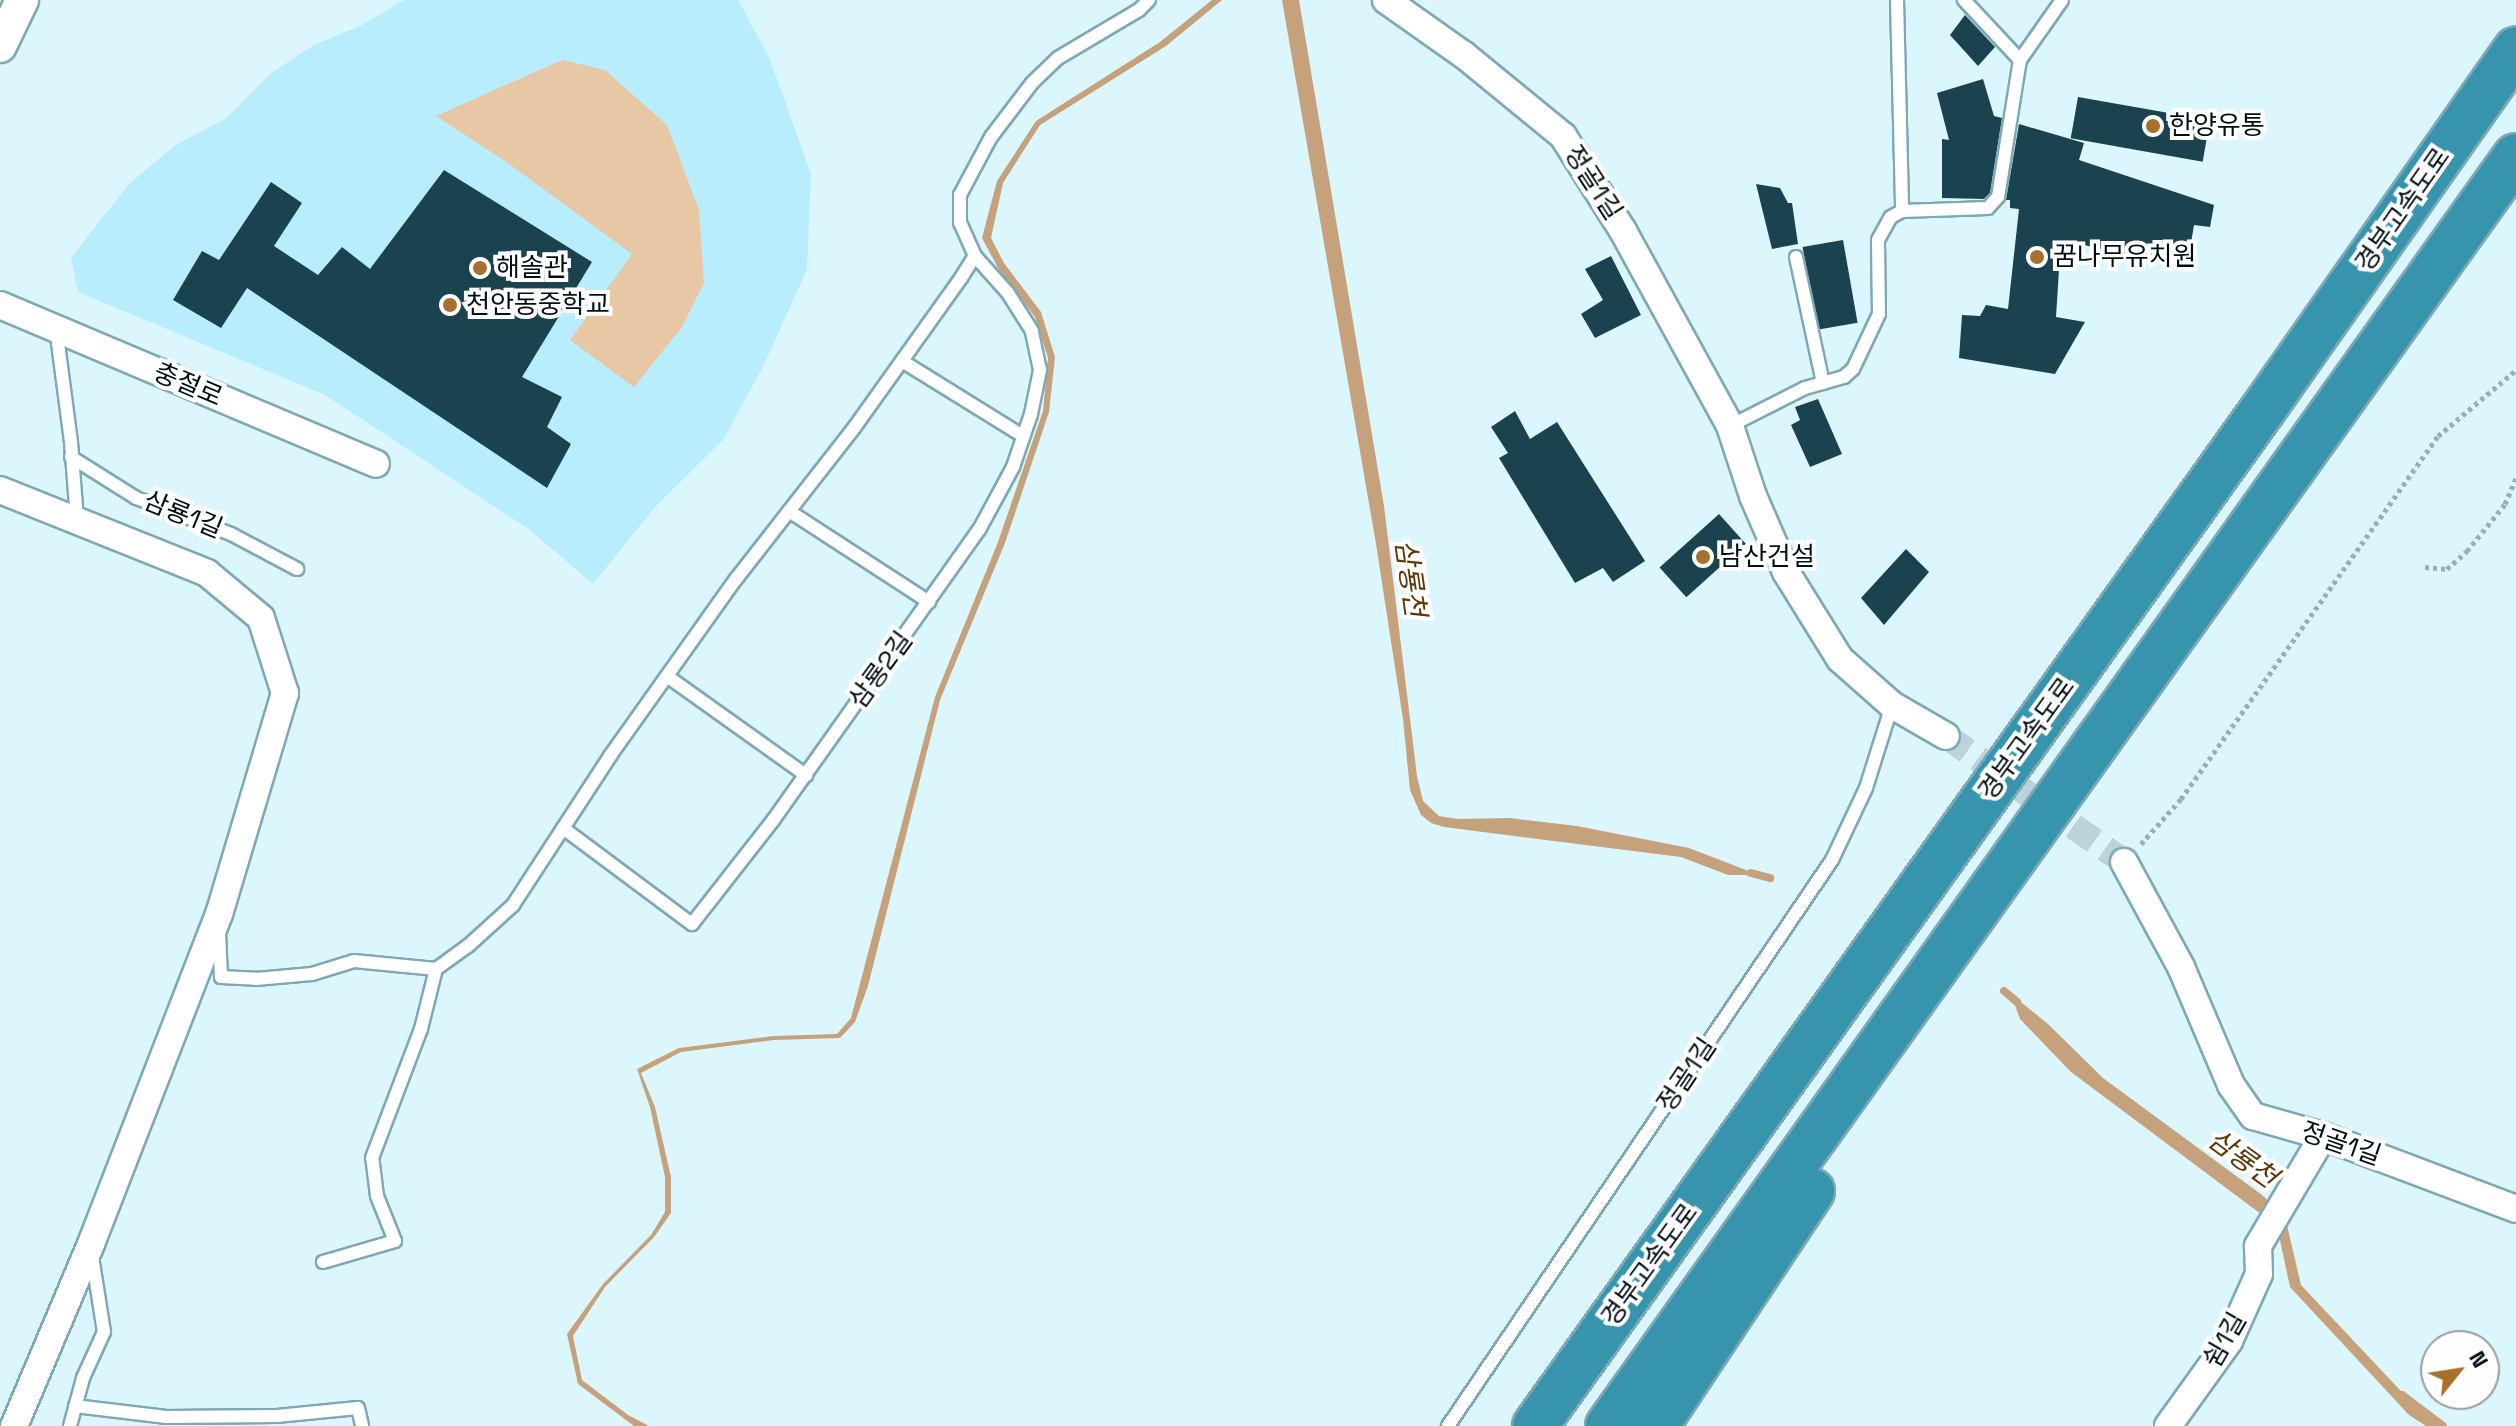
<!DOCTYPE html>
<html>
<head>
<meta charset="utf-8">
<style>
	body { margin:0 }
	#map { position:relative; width:2516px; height:1426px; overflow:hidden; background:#dcf6fe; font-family:"Space Grotesk","Noto Sans KR",sans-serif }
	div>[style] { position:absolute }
	.built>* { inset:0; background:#b8edfe }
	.green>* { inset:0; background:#e8c8a4 }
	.water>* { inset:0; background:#c5a27b }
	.stream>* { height:8px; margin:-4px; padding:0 4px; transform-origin:4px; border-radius:4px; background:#c5a27b }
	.building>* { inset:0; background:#1b434f; transform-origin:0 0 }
	.minor-tunnel>* { height:26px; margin-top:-13px; transform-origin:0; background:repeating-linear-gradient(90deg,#bbd3db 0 26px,transparent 0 39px) }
	.path>* { height:5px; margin-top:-2.5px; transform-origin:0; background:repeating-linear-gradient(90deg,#99afb6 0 4px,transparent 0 8px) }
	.roads { filter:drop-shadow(2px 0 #7ea8b5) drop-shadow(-2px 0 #7ea8b5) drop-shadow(0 2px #7ea8b5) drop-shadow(0 -2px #7ea8b5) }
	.service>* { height:12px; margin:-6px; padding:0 6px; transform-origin:6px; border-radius:6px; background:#fff }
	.minor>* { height:26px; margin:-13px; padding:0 13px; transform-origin:13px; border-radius:13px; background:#fff }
	.tertiary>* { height:32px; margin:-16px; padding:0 16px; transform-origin:16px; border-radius:16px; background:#fff }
	.motorway>* { height:44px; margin:-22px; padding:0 22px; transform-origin:22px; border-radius:22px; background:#3694ad }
	.dots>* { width:22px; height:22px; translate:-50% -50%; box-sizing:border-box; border:4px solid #fefefe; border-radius:50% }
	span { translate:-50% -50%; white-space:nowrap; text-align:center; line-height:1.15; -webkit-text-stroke:8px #fefefe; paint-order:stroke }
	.poi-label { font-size:26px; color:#010e13 }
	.left { translate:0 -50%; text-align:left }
	.street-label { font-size:26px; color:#010e13 }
	.water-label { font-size:28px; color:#5c3906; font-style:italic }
	.north { position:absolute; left:2420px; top:1330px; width:80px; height:80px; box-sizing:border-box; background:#fefefe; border:2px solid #999ea0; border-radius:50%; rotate:60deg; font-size:22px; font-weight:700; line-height:32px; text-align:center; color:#010e13 }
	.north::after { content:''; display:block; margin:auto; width:28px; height:36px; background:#a7712b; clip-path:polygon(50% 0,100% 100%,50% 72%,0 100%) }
</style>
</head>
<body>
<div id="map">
	<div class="built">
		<div style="clip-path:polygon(404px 0,738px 0,769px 57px,811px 174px,807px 269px,763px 367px,723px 440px,654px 508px,593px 584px,530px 530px,325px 395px,78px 292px,71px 258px,128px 185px,174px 146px,228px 117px,271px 73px,314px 45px,362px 25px)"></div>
	</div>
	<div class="green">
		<div style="clip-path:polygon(562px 60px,605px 70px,667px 125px,699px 210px,704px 283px,682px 327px,634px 387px,570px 340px,632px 254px,505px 161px,436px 116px)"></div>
	</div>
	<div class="water">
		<div style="clip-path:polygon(1212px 0,1222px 0,1166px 46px,1040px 125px,1003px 183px,991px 238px,1004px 263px,1041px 312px,1055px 357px,1049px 412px,1005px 543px,940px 700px,868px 986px,855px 1022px,840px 1038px,774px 1040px,681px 1052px,641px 1073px,655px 1107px,671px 1177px,671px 1213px,654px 1237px,605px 1287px,573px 1336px,582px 1380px,628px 1415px,649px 1426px,634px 1426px,578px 1384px,567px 1334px,603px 1284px,651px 1235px,665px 1212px,665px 1177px,650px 1107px,637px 1069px,679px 1048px,773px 1036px,837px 1034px,851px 1018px,935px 697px,998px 542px,1043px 411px,1048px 358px,1035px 317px,998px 268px,982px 238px,997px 181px,1036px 121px,1160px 42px)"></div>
		<div style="clip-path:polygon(1282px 0,1299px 0,1384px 506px,1417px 776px,1423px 801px,1439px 816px,1458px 819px,1510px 818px,1577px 826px,1689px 848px,1759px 875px,1728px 875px,1681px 857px,1444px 827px,1431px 823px,1421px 815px,1410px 790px,1403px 719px,1376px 544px)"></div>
		<div style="clip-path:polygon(2011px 994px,2048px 1024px,2103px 1078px,2262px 1195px,2285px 1217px,2301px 1285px,2417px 1408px,2443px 1426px,2426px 1426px,2409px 1415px,2290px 1287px,2277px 1226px,2071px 1072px,2020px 1019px)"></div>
	</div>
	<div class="stream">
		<div style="left:1751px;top:873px;width:20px;rotate:15deg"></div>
		<div style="left:2004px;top:991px;width:17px;rotate:40deg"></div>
		<div style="left:2402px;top:1395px;width:51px;rotate:37.1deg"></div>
	</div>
	<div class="building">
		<div style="clip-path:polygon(1965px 15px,1995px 47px,1978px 66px,1950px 35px)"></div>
		<div style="clip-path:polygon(1983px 79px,1994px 116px,2002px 118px,1990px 193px,1984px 199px,1942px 198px,1942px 139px,1949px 140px,1937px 93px)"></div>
		<div style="left:2078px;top:97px;width:134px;height:42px;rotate:10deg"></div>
		<div style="clip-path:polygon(2019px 124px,2084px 143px,2079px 160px,2214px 205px,2210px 227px,2194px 225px,2190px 249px,2158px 245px,2153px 256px,2135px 249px,2131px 256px,2084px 245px,2084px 259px,2060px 254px,2056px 317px,2085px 322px,2055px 374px,1959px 358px,1962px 315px,1980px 316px,1986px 305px,2008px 309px,2019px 209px,2010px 208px,2010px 200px,2006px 200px)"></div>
		<div style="clip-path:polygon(444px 170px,592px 262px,522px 377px,562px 397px,547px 427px,571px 444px,547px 488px,247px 288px,221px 328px,173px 300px,202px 251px,219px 260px,271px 182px,302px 203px,274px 246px,318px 275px,342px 247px,370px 269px)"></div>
		<div style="clip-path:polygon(1756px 184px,1780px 188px,1788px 203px,1792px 203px,1798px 244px,1772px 249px)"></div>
		<div style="left:1843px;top:240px;width:84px;height:41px;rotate:80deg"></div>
		<div style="clip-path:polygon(1611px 256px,1641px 315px,1595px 338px,1581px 314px,1603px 300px,1585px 269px)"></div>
		<div style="clip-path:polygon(1818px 399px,1842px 454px,1810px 467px,1791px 425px,1800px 420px,1795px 407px)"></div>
		<div style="clip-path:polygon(1515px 411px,1530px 439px,1557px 422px,1645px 561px,1613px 582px,1603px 568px,1575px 583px,1499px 458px,1508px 453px,1491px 427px)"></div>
		<div style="left:1719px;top:514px;width:40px;height:80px;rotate:48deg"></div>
		<div style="clip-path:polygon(1906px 549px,1929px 572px,1884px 625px,1861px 598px)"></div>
	</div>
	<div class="minor-tunnel">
		<div style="left:1946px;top:736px;width:218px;rotate:35.3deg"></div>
	</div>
	<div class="path">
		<div style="left:2425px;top:567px;width:22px;rotate:5deg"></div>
		<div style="left:2447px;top:569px;width:27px;rotate:-42deg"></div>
		<div style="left:2467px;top:551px;width:60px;rotate:-51deg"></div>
		<div style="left:2505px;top:504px;width:28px;rotate:-67deg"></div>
		<div style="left:2141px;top:844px;width:60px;rotate:-48.4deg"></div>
		<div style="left:2181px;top:799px;width:445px;rotate:-54.7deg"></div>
		<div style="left:2438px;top:436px;width:102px;rotate:-40.2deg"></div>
	</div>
	<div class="roads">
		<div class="service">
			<div style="left:1897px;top:0;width:211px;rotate:88.6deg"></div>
			<div style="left:1964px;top:0;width:82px;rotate:47deg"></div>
			<div style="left:1796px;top:257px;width:129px;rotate:77.9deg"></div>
			<div style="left:56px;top:328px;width:115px;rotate:82.5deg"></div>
			<div style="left:71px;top:442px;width:78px;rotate:85.6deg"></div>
			<div style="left:902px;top:361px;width:142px;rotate:31.8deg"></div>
			<div style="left:1730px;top:426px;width:84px;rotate:-26.9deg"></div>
			<div style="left:1805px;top:388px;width:41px;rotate:-15.8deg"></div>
			<div style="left:1844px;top:377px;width:12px;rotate:-42deg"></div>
			<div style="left:1853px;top:369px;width:61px;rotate:-64.7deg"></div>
			<div style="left:1879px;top:314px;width:74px;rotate:-90.8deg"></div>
			<div style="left:1878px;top:240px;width:26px;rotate:-61deg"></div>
			<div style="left:1891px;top:217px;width:13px;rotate:-29deg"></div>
			<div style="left:1902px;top:211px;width:86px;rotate:-2deg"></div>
			<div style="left:1988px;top:208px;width:15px;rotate:-48deg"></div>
			<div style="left:1998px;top:197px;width:139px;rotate:-80.9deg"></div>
			<div style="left:2020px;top:60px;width:73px;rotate:-55deg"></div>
			<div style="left:71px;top:457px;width:77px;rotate:32.2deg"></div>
			<div style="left:136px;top:498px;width:102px;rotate:20.8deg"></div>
			<div style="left:231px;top:534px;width:75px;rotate:27.9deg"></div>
			<div style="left:789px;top:511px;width:167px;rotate:33deg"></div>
			<div style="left:667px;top:676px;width:171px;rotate:35.5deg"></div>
			<div style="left:563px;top:828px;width:161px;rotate:36.7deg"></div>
			<div style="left:692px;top:924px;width:133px;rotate:-52deg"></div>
			<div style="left:774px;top:819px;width:354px;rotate:-54.7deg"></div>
			<div style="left:979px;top:530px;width:72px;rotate:-61.6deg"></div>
			<div style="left:1013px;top:467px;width:56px;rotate:-71.2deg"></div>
			<div style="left:1031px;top:414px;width:45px;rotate:-78.4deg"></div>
			<div style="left:1040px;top:370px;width:40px;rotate:-102deg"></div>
			<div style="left:1032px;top:331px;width:45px;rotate:-122.3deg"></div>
			<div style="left:1008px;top:293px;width:50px;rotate:-131.7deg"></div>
			<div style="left:219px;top:933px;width:44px;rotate:87.4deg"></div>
			<div style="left:221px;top:977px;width:35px;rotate:3deg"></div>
			<div style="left:256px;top:979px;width:56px;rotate:-5.1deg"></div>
			<div style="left:312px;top:974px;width:44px;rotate:-17.2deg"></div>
			<div style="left:354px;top:961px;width:82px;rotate:5.6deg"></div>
			<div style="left:436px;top:969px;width:39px;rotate:-36deg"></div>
			<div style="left:468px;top:946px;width:61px;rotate:-42.3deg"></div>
			<div style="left:513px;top:905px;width:178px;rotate:-56.9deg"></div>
			<div style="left:610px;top:756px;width:217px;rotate:-54.6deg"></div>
			<div style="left:736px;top:579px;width:192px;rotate:-52deg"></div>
			<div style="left:854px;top:428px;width:184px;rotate:-54.5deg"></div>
			<div style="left:961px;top:278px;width:26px;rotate:-58deg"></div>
			<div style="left:975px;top:256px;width:36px;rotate:-114deg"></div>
			<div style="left:960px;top:223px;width:28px;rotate:-90deg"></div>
			<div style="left:960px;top:195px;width:66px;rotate:-61.9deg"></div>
			<div style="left:991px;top:137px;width:68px;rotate:-52.8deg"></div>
			<div style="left:1032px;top:83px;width:36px;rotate:-44deg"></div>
			<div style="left:1058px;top:58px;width:94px;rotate:-30.7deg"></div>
			<div style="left:1139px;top:10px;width:14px;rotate:-45deg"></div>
			<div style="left:323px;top:1262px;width:75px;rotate:-16.3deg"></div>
			<div style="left:395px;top:1241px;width:48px;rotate:-111.8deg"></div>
			<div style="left:377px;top:1196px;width:38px;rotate:-97deg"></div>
			<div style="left:372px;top:1158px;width:138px;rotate:-69.2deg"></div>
			<div style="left:421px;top:1029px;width:62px;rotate:-76deg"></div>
			<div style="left:75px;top:1406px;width:92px;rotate:6.9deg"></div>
			<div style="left:166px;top:1417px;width:111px;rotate:-0.5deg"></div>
			<div style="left:277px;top:1416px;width:81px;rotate:-5.6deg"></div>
			<div style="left:358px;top:1408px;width:18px;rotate:77deg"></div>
			<div style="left:70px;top:1426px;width:50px;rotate:-74.8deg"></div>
			<div style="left:83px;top:1378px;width:51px;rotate:-65.5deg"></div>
			<div style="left:104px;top:1332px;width:77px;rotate:-99deg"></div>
			<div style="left:1448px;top:1426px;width:684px;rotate:-55.85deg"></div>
			<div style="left:1832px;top:860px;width:80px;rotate:-64.7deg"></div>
			<div style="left:1866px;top:788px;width:87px;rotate:-72.6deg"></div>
		</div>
		<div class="minor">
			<div style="left:1386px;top:0;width:95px;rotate:35.2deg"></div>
			<div style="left:1464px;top:55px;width:128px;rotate:39.3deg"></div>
			<div style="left:1563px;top:136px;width:112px;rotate:57.7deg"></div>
			<div style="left:1623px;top:231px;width:222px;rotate:61.2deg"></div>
			<div style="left:1730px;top:426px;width:74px;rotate:71.8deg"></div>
			<div style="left:1753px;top:496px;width:83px;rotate:66.5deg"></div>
			<div style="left:1786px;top:572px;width:102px;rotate:58.2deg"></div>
			<div style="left:1840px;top:659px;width:69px;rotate:41.5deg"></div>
			<div style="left:1892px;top:705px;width:62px;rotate:29.9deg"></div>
			<div style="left:0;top:305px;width:408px;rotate:22.9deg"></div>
			<div style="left:0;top:490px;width:223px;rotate:21.8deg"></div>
			<div style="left:207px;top:573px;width:70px;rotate:39.8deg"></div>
			<div style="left:261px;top:618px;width:79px;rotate:72.3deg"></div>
			<div style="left:285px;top:693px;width:231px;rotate:106.6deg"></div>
			<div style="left:219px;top:914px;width:354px;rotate:111.2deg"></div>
			<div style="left:91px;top:1244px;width:198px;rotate:112.9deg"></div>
			<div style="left:2124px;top:862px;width:119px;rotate:61.5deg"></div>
			<div style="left:2181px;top:967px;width:128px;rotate:67deg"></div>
			<div style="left:2231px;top:1085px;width:38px;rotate:55deg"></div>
			<div style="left:2253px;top:1116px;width:73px;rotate:15.9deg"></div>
			<div style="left:2323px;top:1136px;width:206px;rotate:20.7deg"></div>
			<div style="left:2168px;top:1426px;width:105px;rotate:-54.3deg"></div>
			<div style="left:2229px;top:1341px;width:73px;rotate:-65.9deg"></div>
			<div style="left:2259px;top:1274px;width:28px;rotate:-92deg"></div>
			<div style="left:2258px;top:1246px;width:128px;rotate:-59.4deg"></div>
		</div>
		<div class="tertiary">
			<div style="left:0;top:46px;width:51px;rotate:-64.4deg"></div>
		</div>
		<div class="motorway">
			<div style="left:1535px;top:1426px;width:1249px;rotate:-54.39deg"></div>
			<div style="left:2262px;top:411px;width:442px;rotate:-54.9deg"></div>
			<div style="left:1608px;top:1426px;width:1561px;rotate:-54.44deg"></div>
			<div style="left:1656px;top:1426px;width:282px;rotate:-56.4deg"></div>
		</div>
	</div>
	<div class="dots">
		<div style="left:2153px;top:126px;background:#a7712b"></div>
		<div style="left:2037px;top:257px;background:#a7712b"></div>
		<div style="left:480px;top:268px;background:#a7712b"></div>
		<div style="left:450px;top:305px;background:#a7712b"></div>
		<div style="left:1703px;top:557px;background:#a7712b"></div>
	</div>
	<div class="poi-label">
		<span class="left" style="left:2169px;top:126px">한양유통</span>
		<span class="left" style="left:2053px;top:257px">꿈나무유치원</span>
		<span class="left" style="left:496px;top:268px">해솔관</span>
		<span class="left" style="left:466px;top:305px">천안동중학교</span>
		<span class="left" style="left:1719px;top:557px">남산건설</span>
	</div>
	<div class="street-label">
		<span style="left:1593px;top:183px;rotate:57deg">정골1길</span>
		<span style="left:2403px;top:210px;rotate:-55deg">경부고속도로</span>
		<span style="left:188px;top:385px;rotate:23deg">충절로</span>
		<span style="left:183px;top:515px;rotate:22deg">삼룡1길</span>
		<span style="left:881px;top:670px;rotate:-54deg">삼룡2길</span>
		<span style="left:2027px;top:739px;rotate:-54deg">경부고속도로</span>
		<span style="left:1687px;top:1075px;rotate:-56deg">정골1길</span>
		<span style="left:2341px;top:1144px;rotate:19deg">정골1길</span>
		<span style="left:1650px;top:1265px;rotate:-54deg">경부고속도로</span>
		<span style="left:2225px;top:1340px;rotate:-60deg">쉼1길</span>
	</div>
	<div class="water-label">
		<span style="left:1411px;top:578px;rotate:82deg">삼룡천</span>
		<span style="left:2243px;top:1158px;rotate:36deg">삼룡천</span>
	</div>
	<div class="north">N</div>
</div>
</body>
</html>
